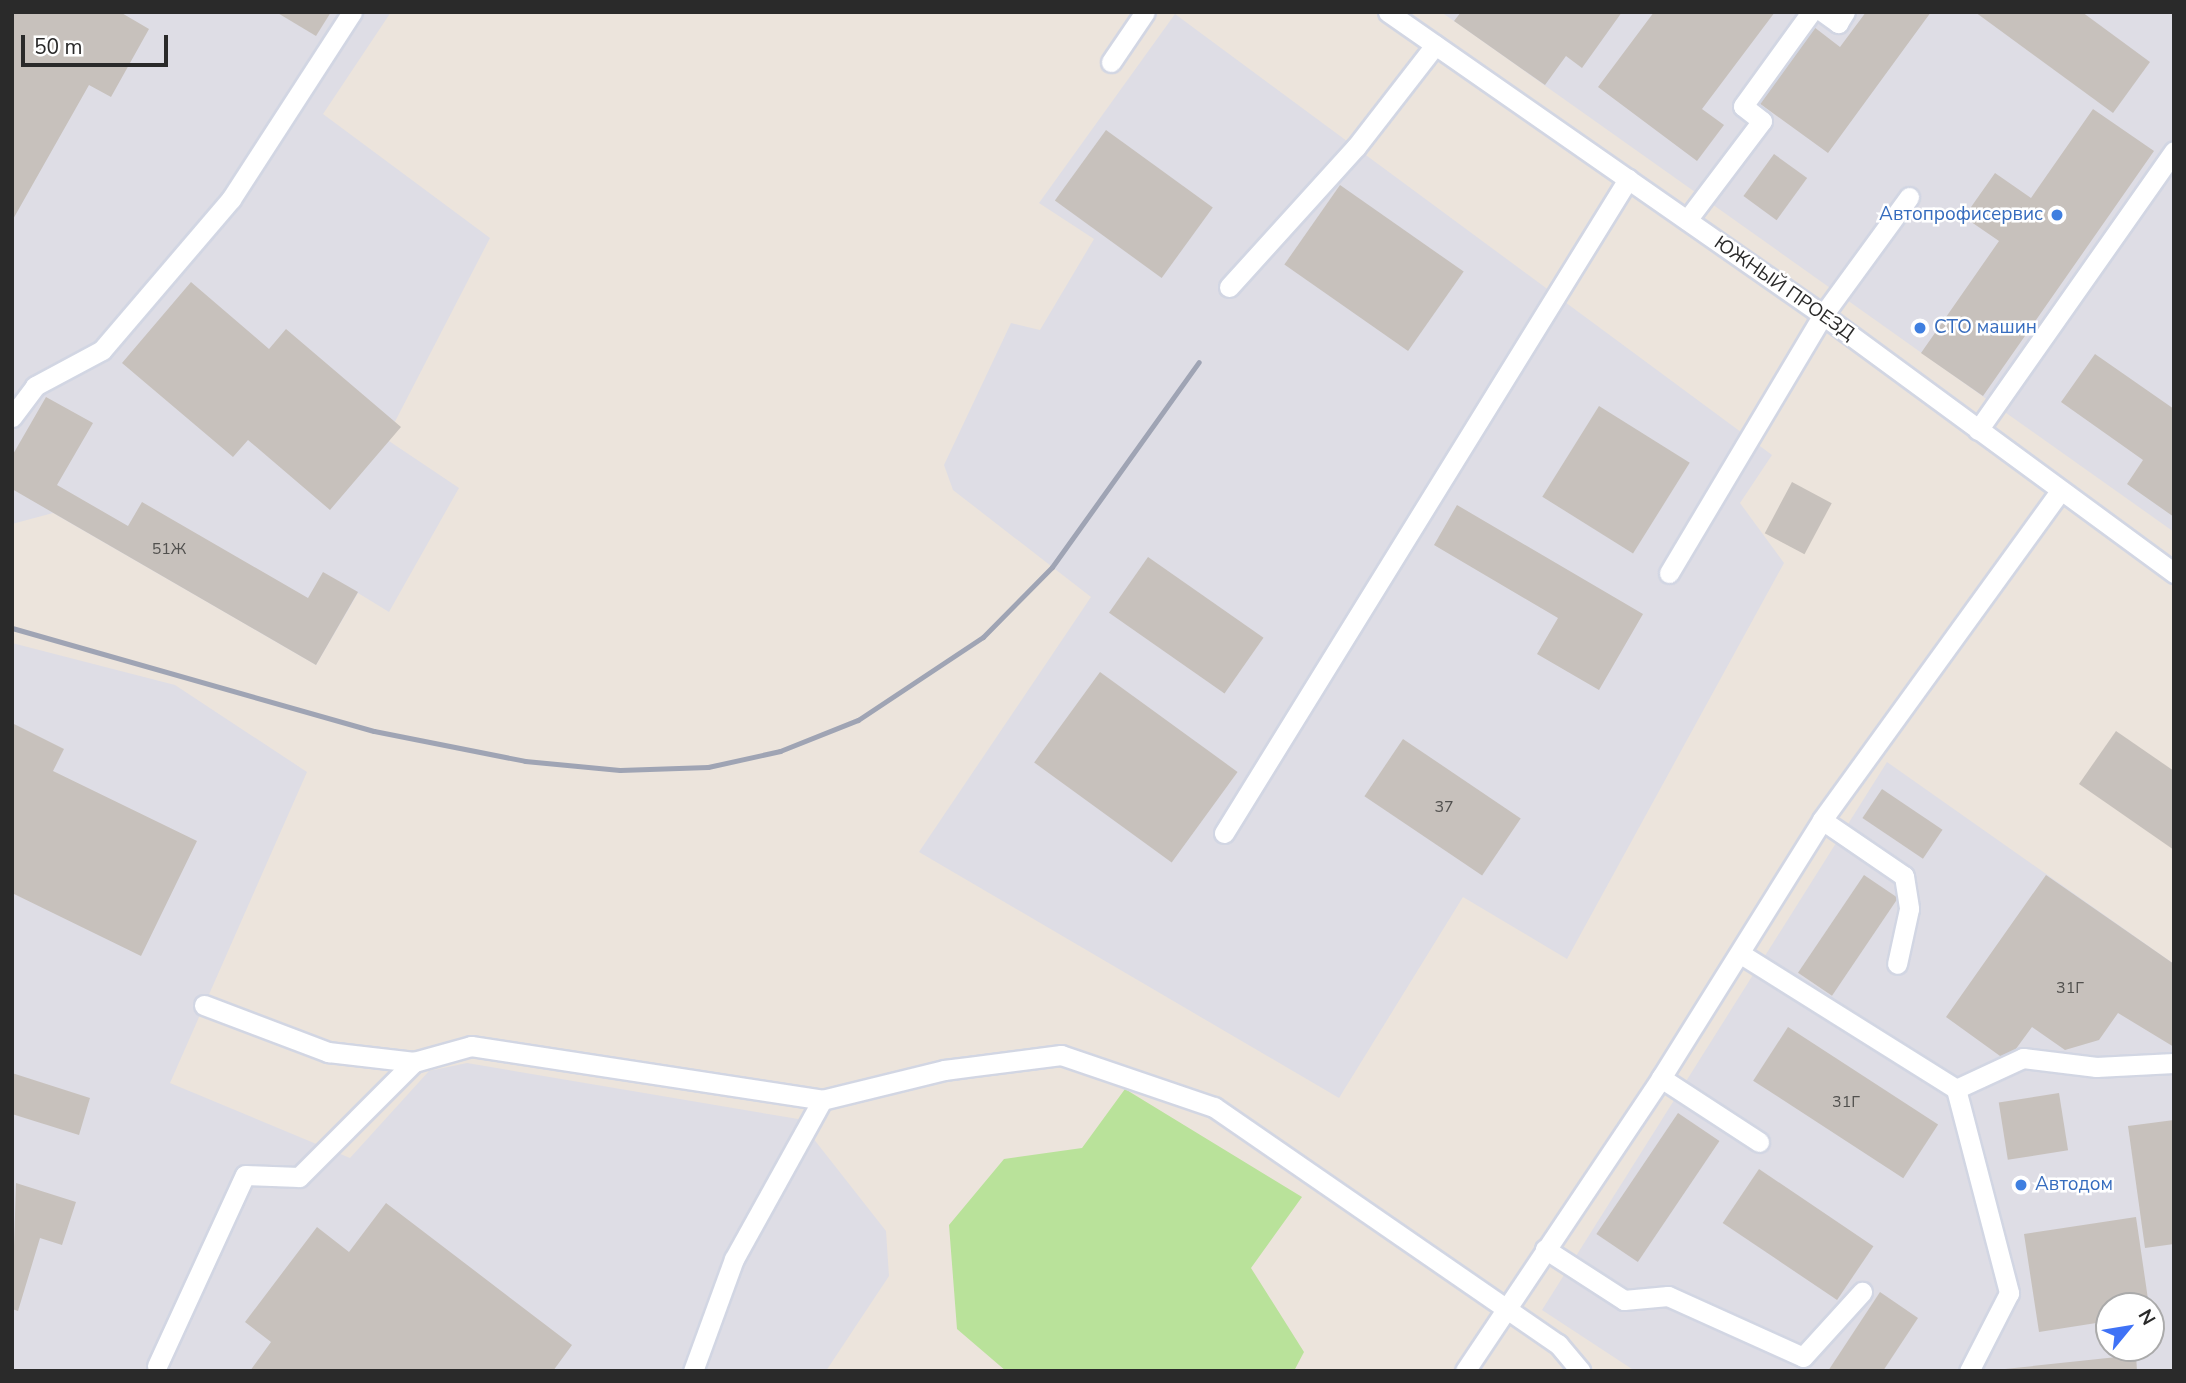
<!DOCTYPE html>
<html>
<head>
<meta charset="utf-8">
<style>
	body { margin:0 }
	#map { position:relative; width:2186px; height:1383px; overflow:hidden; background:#ece4dc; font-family:"Nunito Sans",sans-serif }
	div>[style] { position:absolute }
	.industrial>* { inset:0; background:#dedde5 }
	.green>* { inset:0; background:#b9e29a }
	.building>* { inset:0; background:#c7c1bc; transform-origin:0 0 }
	.roads { filter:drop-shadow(2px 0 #d2d6e3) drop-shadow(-2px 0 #d2d6e3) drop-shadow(0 2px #d2d6e3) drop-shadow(0 -2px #d2d6e3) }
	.minor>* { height:19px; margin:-9.5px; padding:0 9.5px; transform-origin:9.5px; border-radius:9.5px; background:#fff }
	.rail>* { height:5px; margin:-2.5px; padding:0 2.5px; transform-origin:2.5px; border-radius:2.5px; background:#9fa4b4 }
	.dots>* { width:19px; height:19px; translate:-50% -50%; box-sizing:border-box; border:4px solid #fff; border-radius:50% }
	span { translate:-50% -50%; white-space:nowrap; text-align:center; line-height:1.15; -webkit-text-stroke:5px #fff; paint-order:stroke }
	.number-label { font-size:16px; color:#51504e }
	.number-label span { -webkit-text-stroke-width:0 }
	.shop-label { font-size:19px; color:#366cbe }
	.right { translate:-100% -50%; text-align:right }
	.left { translate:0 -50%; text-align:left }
	.street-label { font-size:19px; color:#2a2a2a }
	.frame { position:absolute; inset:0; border:14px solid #2a2a2a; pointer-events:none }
	.north { position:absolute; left:2095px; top:1292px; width:70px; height:70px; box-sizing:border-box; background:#fff; border:2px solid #aaa; border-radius:50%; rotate:60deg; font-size:19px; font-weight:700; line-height:28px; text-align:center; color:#2a2a2a }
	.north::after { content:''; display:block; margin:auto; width:24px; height:32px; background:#3f72f6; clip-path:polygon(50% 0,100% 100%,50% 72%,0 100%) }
	.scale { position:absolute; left:21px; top:35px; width:147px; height:32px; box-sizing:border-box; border:4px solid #2a2a2a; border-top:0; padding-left:9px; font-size:21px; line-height:24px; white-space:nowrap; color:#2a2a2a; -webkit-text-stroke:5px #fff; paint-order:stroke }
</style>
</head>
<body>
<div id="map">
	<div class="industrial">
		<div style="clip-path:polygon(12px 12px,391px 12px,323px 114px,490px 238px,386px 439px,459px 488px,389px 612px,358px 593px,316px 665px,53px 513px,12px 524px)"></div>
		<div style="clip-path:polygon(1441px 12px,2174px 12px,2174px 532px,1454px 21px)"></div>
		<div style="clip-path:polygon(1175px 14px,1772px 455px,1740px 503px,1784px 563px,1567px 959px,1463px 897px,1339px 1098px,919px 852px,1091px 597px,953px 490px,944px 465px,1011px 323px,1040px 330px,1094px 239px,1039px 203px)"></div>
		<div style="clip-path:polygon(12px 643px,175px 685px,307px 772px,170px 1083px,350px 1158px,429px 1071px,467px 1063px,798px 1119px,886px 1231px,889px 1276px,826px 1371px,12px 1371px)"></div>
		<div style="clip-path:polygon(evenodd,1887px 762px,2174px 964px,2174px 1371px,1635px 1371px,1542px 1310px,1887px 762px,2109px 1306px,2151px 1306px,2151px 1348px,2109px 1348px,2109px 1306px)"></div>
	</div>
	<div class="green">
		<div style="clip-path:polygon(1125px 1089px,1302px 1197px,1251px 1268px,1304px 1352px,1294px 1371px,1006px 1371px,957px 1329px,949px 1225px,1004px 1159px,1082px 1148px)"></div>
	</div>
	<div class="building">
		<div style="clip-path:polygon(12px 12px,120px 12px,149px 29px,111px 97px,89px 85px,12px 221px)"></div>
		<div style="clip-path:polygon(276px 12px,331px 12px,316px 36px)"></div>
		<div style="clip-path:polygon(1461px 12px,1622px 12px,1582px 68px,1566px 56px,1545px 85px,1454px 21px)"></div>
		<div style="clip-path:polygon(1654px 12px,1775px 12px,1702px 109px,1724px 125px,1697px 161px,1598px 87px)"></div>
		<div style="clip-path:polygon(1866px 12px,1931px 12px,1828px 153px,1759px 103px,1814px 27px,1840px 47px)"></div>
		<div style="clip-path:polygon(1975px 12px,2082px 12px,2150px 62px,2113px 113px)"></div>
		<div style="clip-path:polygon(2093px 109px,2154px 151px,1983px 396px,1921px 353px,1999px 241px,1964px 217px,1995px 173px,2031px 198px)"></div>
		<div style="left:1106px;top:130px;width:132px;height:87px;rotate:36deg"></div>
		<div style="left:1774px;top:154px;width:41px;height:52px;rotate:36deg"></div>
		<div style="left:1340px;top:185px;width:151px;height:97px;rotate:35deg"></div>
		<div style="clip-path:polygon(191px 282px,269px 349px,286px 329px,401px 427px,330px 510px,248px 440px,233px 457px,122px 363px)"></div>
		<div style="clip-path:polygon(2095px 354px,2174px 409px,2174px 517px,2127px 484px,2143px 460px,2061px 402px)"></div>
		<div style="clip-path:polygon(46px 397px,93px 423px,57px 485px,128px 526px,142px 502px,308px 598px,323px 572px,358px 592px,316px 665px,12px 489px,12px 456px)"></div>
		<div style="left:1599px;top:406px;width:107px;height:107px;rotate:32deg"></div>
		<div style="left:1792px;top:482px;width:45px;height:58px;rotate:28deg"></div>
		<div style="clip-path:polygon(1457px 505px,1643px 614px,1599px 690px,1537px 654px,1558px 618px,1434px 545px)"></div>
		<div style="left:1148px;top:557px;width:141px;height:68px;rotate:35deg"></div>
		<div style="left:1100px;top:672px;width:170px;height:112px;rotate:36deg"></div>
		<div style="clip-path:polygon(12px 723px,64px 749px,53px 771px,197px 841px,141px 956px,12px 893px)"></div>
		<div style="clip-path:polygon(2116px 731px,2174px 771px,2174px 850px,2079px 784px)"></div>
		<div style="left:1403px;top:739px;width:142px;height:69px;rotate:34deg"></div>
		<div style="left:1882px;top:789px;width:73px;height:35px;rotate:34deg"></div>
		<div style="left:1864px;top:875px;width:41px;height:118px;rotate:34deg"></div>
		<div style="clip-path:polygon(2046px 875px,2174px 964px,2174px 1047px,2118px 1013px,2099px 1040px,2065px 1050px,2032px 1027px,2007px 1061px,1946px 1017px)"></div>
		<div style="left:1788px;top:1027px;width:179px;height:64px;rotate:33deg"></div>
		<div style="clip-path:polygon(12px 1073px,90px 1098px,79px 1135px,12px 1114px)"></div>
		<div style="left:2059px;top:1093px;width:58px;height:61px;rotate:81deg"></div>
		<div style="left:1678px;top:1113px;width:50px;height:146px;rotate:34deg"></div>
		<div style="clip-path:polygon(2174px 1120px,2174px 1244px,2145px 1248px,2128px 1126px)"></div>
		<div style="left:1759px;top:1169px;width:138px;height:65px;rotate:34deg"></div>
		<div style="clip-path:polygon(16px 1183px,76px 1202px,62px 1245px,40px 1238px,18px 1311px,12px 1309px)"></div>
		<div style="clip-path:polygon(386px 1203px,572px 1345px,553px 1371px,250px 1371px,271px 1342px,245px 1322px,317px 1227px,349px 1252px)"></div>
		<div style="clip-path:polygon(2136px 1217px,2149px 1306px,2109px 1306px,2109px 1321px,2039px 1332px,2024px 1234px)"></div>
		<div style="clip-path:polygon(1880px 1292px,1918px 1318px,1883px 1371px,1828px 1371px)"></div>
		<div style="clip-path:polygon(2136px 1355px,2137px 1371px,2005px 1371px,2005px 1369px)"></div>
	</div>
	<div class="roads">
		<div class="minor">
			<div style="left:1388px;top:12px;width:530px;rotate:34.86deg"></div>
			<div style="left:1823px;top:315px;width:436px;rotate:36.3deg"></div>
			<div style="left:1823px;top:12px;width:19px;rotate:36deg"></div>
			<div style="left:1838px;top:23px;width:13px;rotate:-58deg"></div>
			<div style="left:1111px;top:62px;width:60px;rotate:-55.8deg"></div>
			<div style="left:1687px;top:220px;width:124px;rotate:-52.9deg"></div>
			<div style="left:1762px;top:121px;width:24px;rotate:-142deg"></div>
			<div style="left:1743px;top:106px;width:116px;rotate:-54.1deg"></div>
			<div style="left:1229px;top:287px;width:189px;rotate:-47.8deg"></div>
			<div style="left:1356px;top:147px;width:129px;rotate:-52.2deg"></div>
			<div style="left:12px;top:417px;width:39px;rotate:-53deg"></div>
			<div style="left:35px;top:386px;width:76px;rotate:-28.2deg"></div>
			<div style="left:102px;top:350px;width:199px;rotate:-49.5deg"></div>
			<div style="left:231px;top:199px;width:223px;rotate:-57.1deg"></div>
			<div style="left:1978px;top:430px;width:341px;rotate:-54.9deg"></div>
			<div style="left:1669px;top:573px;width:300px;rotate:-59.2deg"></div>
			<div style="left:1823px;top:315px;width:146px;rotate:-53.9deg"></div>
			<div style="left:1822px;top:820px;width:99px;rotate:34.3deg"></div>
			<div style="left:1904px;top:876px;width:33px;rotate:81deg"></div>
			<div style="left:1909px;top:909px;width:56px;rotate:102.3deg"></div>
			<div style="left:1224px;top:833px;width:769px;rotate:-58.29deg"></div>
			<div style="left:1741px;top:954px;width:254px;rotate:32.1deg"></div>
			<div style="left:1956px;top:1089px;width:211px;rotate:75.4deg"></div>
			<div style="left:2009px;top:1293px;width:88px;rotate:117.1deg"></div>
			<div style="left:204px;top:1005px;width:133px;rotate:20.8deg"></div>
			<div style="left:328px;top:1052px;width:87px;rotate:6.6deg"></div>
			<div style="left:414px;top:1062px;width:59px;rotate:-15.7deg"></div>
			<div style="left:471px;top:1046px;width:355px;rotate:8.7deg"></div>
			<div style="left:822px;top:1100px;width:126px;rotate:-13.8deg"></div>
			<div style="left:944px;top:1070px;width:118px;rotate:-7.3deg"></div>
			<div style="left:1061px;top:1055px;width:162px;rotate:18.8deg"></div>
			<div style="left:1214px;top:1107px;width:418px;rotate:34.6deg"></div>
			<div style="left:1558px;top:1344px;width:35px;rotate:50deg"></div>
			<div style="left:1661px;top:1078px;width:117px;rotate:33.1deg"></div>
			<div style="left:1956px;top:1089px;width:74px;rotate:-24.8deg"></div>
			<div style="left:2023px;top:1058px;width:74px;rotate:7deg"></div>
			<div style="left:2096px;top:1067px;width:78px;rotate:-2.9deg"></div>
			<div style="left:1545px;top:1249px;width:94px;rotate:32.8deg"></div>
			<div style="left:1624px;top:1300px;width:44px;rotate:-5.2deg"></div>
			<div style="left:1668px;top:1296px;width:148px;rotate:24.3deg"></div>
			<div style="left:1803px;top:1357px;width:88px;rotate:-47.8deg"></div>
			<div style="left:157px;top:1366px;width:210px;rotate:-65.3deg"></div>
			<div style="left:245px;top:1175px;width:54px;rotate:2.1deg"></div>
			<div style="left:299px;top:1177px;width:163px;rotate:-45deg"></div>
			<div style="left:693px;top:1371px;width:119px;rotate:-69.9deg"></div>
			<div style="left:734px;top:1259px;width:182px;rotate:-61deg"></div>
			<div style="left:1465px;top:1371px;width:353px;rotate:-56.2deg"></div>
			<div style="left:1661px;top:1078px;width:304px;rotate:-58deg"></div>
			<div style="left:1822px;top:820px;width:406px;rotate:-54.1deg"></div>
		</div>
	</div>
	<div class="rail">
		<div style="left:12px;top:628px;width:376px;rotate:15.9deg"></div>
		<div style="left:374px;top:731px;width:154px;rotate:11.2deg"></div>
		<div style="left:525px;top:761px;width:95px;rotate:5.4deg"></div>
		<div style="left:620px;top:770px;width:88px;rotate:-2deg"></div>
		<div style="left:708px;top:767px;width:74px;rotate:-12.5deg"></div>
		<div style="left:780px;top:751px;width:84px;rotate:-21.7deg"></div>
		<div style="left:858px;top:720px;width:150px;rotate:-33.6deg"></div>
		<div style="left:983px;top:637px;width:98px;rotate:-45.4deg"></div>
		<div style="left:1052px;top:567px;width:252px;rotate:-54.4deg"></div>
	</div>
	<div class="dots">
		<div style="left:2057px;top:215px;background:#3f7fe0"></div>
		<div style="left:1920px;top:328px;background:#3f7fe0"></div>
		<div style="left:2021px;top:1185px;background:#3f7fe0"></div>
	</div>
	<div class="number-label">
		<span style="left:169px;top:549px">51Ж</span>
		<span style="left:1444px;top:807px">37</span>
		<span style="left:2070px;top:988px">31Г</span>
		<span style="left:1846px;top:1102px">31Г</span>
	</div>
	<div class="shop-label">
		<span class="right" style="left:2043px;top:215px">Автопрофисервис</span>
		<span class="left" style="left:1934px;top:328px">СТО машин</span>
		<span class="left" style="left:2035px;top:1185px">Автодом</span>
	</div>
	<div class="street-label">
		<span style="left:1784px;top:289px;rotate:35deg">ЮЖНЫЙ ПРОЕЗД</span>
	</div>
	<div class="frame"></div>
	<div class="north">N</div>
	<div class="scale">50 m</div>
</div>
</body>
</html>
